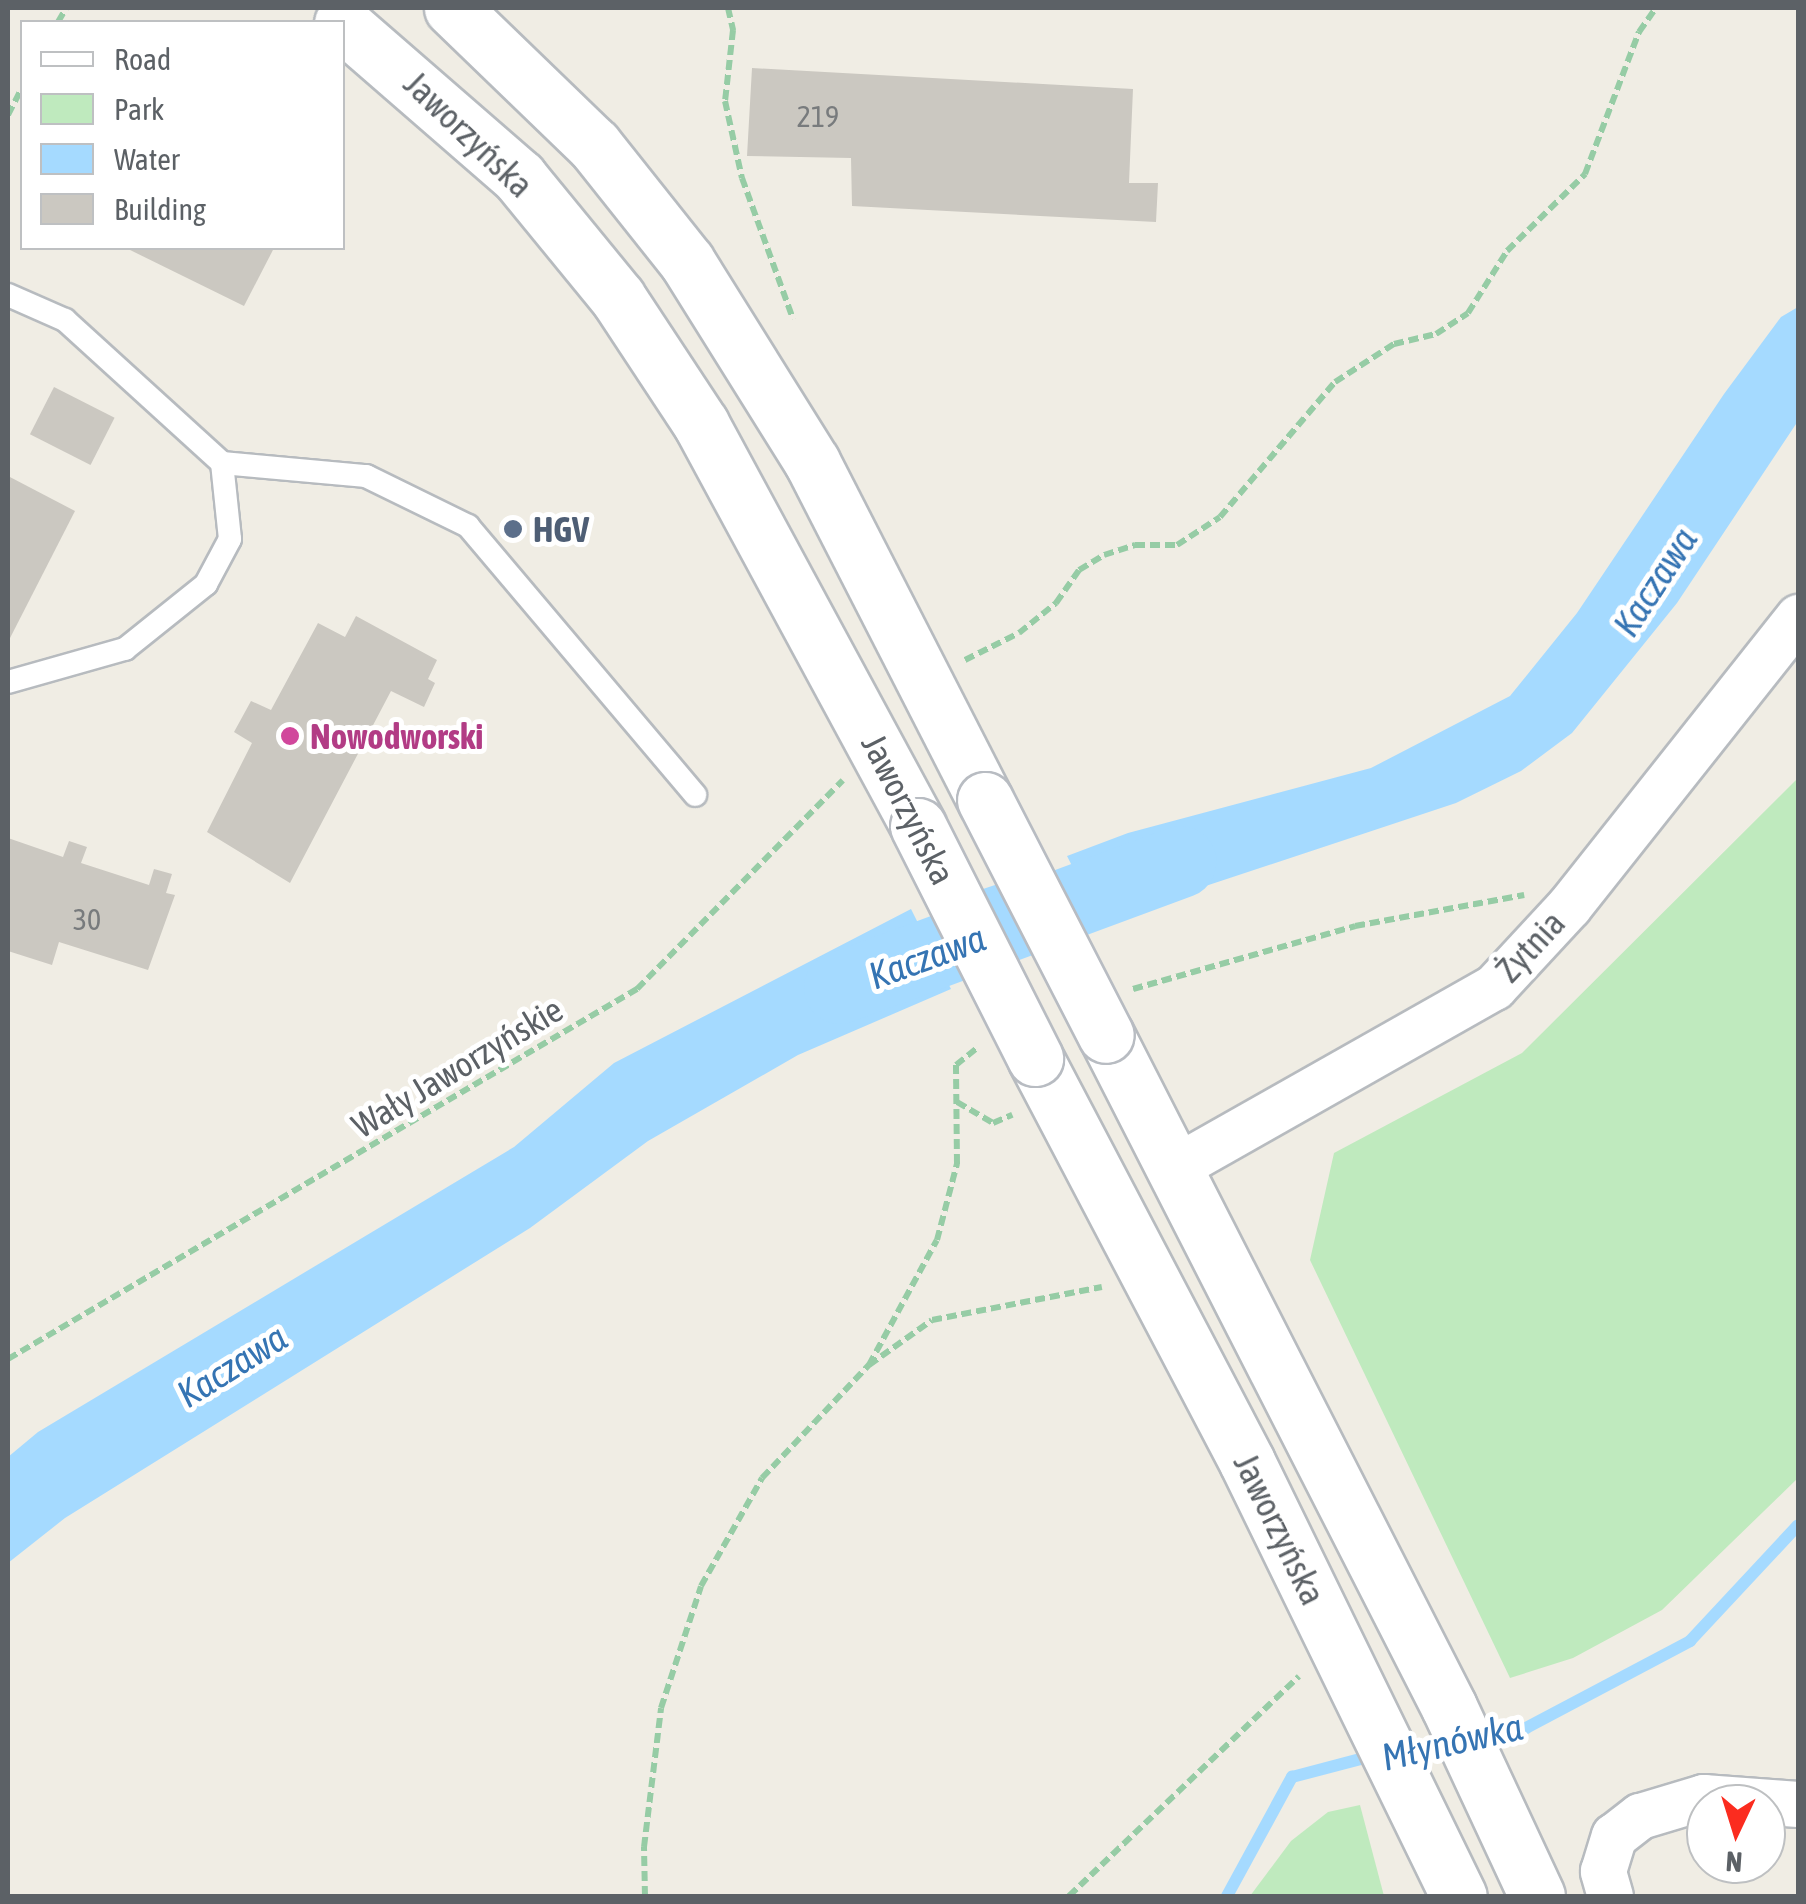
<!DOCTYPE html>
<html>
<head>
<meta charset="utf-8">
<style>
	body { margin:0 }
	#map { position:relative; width:1806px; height:1904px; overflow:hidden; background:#f0ede4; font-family:"Asap Condensed",sans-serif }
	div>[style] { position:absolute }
	.green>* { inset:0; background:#bfeabe }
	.water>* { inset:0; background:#a5daff }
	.stream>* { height:12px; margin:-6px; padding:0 6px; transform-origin:6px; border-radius:6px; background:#a5daff }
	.river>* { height:72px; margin:-36px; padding:0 36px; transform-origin:36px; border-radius:36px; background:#a5daff }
	.building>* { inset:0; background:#cbc8c1; transform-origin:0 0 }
	.path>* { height:6px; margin-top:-3px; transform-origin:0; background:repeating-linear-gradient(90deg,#96cca5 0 10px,transparent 0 15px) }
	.roads { filter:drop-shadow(2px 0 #b7bbbf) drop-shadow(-2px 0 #b7bbbf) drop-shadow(0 2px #b7bbbf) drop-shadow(0 -2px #b7bbbf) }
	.lane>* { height:22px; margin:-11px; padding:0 11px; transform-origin:11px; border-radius:11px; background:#fff }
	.street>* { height:45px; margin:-22.5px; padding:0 22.5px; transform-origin:22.5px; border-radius:22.5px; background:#fff }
	.secondary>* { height:55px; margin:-27.5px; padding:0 27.5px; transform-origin:27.5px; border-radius:27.5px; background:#fff }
	.bridges { filter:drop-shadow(2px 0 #b8bcc2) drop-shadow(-2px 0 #b8bcc2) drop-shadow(0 2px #b8bcc2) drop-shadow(0 -2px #b8bcc2) }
	.secondary-bridge>* { height:55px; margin:-27.5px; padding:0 27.5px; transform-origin:27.5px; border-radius:27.5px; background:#fff }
	.dots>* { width:28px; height:28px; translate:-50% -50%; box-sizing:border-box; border:5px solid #fff; border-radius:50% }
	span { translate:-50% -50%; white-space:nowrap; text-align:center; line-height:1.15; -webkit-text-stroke:10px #fff; paint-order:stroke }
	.number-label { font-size:30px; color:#787b7d }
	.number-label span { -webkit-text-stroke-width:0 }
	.street-label { font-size:35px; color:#5c6166 }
	.service-label { font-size:35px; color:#4e5e75; font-weight:700 }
	.left { translate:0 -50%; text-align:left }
	.hotel-label { font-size:35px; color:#b23c85; font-weight:700 }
	.water-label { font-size:38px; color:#3574b3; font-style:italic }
	.frame { position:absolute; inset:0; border:10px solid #5c6166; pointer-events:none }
	.legend { position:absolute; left:20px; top:20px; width:325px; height:230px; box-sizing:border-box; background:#fff; border:2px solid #bec0c2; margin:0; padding:12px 18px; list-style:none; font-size:30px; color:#5c6166 }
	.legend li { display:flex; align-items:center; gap:20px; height:50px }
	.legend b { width:50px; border:2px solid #bec0c2 }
	.north { position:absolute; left:1686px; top:1784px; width:100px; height:100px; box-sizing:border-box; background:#fff; border:2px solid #bec0c2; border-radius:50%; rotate:184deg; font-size:28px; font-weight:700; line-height:40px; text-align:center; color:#5c6166 }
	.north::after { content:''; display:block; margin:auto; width:35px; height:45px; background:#fb2c1f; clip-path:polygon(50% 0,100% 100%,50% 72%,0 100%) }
</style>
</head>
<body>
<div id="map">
	<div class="green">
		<div style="clip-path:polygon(1798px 778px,1798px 1478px,1662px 1610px,1573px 1658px,1510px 1678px,1310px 1260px,1334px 1153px,1522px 1053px)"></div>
		<div style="clip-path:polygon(1360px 1805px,1384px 1896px,1250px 1896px,1291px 1841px,1328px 1812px)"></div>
	</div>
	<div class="water">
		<div style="clip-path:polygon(1798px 307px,1798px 421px,1677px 603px,1572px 733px,1521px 771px,1456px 803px,1100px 921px,1067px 856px,1128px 833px,1371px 768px,1510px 696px,1577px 613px,1724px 394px,1781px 317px)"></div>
		<div style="clip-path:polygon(998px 884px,1030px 944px,1010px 950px,980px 890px)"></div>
		<div style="clip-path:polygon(911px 909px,951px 989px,798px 1055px,648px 1141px,530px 1228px,65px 1518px,8px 1563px,8px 1457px,38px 1432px,514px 1147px,614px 1063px)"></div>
	</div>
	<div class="stream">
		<div style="left:1479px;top:1737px;width:48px;rotate:-10.8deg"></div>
		<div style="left:1526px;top:1728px;width:186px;rotate:-27.9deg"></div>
		<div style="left:1690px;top:1641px;width:158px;rotate:-47deg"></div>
		<div style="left:1400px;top:1751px;width:50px;rotate:-10.4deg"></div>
		<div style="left:1227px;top:1896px;width:136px;rotate:-61.4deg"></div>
		<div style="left:1292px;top:1777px;width:87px;rotate:-14.7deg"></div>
	</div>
	<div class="river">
		<div style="left:840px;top:988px;width:363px;rotate:-20.3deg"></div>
	</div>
	<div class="building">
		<div style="clip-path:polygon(752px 68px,1133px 89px,1129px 183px,1158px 183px,1156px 222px,852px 206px,851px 158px,747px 156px)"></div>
		<div style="clip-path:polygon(126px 248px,274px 248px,244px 306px)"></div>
		<div style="left:54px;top:387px;width:68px;height:53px;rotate:27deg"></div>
		<div style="clip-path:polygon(8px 476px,75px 511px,8px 642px)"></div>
		<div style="clip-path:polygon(356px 616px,437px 660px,428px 679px,435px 683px,424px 707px,391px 691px,290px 883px,207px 832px,252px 743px,234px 732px,251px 701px,271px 710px,318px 623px,345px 637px)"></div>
		<div style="clip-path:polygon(8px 838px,63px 857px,69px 841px,87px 847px,81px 863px,149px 885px,154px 869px,172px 874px,166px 893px,175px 895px,148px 970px,59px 942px,52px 965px,8px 951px)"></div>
	</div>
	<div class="path">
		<div style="left:728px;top:8px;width:23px;rotate:77deg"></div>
		<div style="left:733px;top:30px;width:71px;rotate:96.4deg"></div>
		<div style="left:725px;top:101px;width:79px;rotate:77.6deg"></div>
		<div style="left:742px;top:178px;width:150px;rotate:70.1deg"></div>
		<div style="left:58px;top:22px;width:16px;rotate:-60deg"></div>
		<div style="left:8px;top:115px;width:30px;rotate:-63deg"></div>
		<div style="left:965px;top:660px;width:60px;rotate:-26.6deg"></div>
		<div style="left:1019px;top:633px;width:48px;rotate:-39deg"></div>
		<div style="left:1056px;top:603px;width:40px;rotate:-55.1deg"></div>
		<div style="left:1079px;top:570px;width:29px;rotate:-31deg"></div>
		<div style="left:1104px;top:555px;width:33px;rotate:-18deg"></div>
		<div style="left:1135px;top:545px;width:42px"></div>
		<div style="left:1177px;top:545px;width:51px;rotate:-33.1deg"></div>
		<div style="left:1220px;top:517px;width:177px;rotate:-49.6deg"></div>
		<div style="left:1335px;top:382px;width:70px;rotate:-32.8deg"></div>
		<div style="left:1394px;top:344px;width:43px;rotate:-13.4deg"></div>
		<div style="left:1436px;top:334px;width:38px;rotate:-33deg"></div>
		<div style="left:1468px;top:313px;width:73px;rotate:-57.8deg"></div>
		<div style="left:1507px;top:251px;width:110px;rotate:-44.6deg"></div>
		<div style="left:1585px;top:174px;width:152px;rotate:-69.2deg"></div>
		<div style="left:1639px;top:32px;width:29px;rotate:-55deg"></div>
		<div style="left:1133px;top:989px;width:231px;rotate:-15.8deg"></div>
		<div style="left:1355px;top:926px;width:172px;rotate:-10.4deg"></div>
		<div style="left:957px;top:1102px;width:42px;rotate:30.3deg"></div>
		<div style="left:993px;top:1123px;width:21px;rotate:-23deg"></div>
		<div style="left:8px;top:1359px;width:730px;rotate:-30.47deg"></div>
		<div style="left:637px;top:989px;width:293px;rotate:-45.4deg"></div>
		<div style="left:869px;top:1365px;width:142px;rotate:-61.5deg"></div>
		<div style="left:937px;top:1240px;width:79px;rotate:-75.3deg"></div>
		<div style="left:957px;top:1164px;width:99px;rotate:-90.6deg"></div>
		<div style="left:956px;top:1065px;width:27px;rotate:-39deg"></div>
		<div style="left:645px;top:1896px;width:49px;rotate:-91.2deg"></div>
		<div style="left:644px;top:1847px;width:140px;rotate:-83deg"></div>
		<div style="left:661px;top:1708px;width:128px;rotate:-71.8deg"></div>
		<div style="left:701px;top:1586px;width:124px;rotate:-60.5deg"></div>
		<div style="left:762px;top:1478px;width:156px;rotate:-46.6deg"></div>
		<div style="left:869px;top:1365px;width:77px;rotate:-35.5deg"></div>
		<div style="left:932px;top:1320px;width:173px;rotate:-11deg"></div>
		<div style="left:1069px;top:1896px;width:318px;rotate:-43.7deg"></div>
	</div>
	<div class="roads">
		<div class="lane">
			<div style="left:8px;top:295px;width:62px;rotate:23.7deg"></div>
			<div style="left:65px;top:320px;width:212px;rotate:42.3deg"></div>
			<div style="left:222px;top:463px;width:145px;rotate:5.2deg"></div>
			<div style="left:366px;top:476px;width:114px;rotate:26.1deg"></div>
			<div style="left:468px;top:526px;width:352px;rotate:49.8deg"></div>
			<div style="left:8px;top:682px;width:122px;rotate:-15.8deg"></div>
			<div style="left:125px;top:649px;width:104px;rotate:-38.7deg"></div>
			<div style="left:206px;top:584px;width:51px;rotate:-61.9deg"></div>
			<div style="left:230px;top:539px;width:76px;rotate:-96deg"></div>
		</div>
		<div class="street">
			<div style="left:1172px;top:1169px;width:370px;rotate:-29.5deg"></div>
			<div style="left:1494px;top:987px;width:110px;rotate:-47.2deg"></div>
			<div style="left:1569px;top:906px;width:369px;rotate:-51.6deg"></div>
			<div style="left:1610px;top:1896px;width:26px;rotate:-106deg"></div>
			<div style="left:1603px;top:1871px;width:37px;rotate:-73deg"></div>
			<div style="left:1614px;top:1836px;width:33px;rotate:-38deg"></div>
			<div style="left:1640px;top:1816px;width:66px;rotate:-16.8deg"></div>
			<div style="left:1703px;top:1797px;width:95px;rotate:4.2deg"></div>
		</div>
		<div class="secondary">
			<div style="left:452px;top:8px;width:197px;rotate:44deg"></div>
			<div style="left:594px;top:145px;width:149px;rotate:51.5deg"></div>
			<div style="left:687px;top:262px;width:236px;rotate:58deg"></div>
			<div style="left:812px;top:462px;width:380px;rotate:62.9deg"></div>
			<div style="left:342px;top:23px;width:235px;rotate:41deg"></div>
			<div style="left:519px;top:177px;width:156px;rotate:50.7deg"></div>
			<div style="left:618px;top:298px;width:151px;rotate:56.6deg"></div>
			<div style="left:701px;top:424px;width:457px;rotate:61.6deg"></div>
			<div style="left:1106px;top:1035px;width:754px;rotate:62.96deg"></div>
			<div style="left:1449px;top:1707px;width:208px;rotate:65deg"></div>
			<div style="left:1035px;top:1058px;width:456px;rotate:62.3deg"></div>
			<div style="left:1247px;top:1462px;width:483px;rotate:64deg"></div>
		</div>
	</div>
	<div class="bridges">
		<div class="secondary-bridge">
			<div style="left:985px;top:800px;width:264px;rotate:62.8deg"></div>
			<div style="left:918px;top:826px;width:260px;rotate:63.2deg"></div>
		</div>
	</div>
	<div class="dots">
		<div style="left:513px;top:529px;background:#5c6f8a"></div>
		<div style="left:290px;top:736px;background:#d1479c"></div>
	</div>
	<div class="number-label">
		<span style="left:818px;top:116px">219</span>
		<span style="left:87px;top:919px">30</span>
	</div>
	<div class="street-label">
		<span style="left:469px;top:134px;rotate:44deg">Jaworzyńska</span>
		<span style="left:909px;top:809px;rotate:63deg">Jaworzyńska</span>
		<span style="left:1530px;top:946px;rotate:-47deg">Żytnia</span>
		<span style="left:457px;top:1067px;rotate:-31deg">Wały Jaworzyńskie</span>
		<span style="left:1280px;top:1529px;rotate:64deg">Jaworzyńska</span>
	</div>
	<div class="service-label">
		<span class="left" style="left:533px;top:529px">HGV</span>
	</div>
	<div class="hotel-label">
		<span class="left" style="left:310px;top:736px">Nowodworski</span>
	</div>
	<div class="water-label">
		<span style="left:1655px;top:582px;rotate:-57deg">Kaczawa</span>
		<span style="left:927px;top:957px;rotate:-20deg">Kaczawa</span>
		<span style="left:232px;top:1366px;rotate:-32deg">Kaczawa</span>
		<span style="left:1452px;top:1742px;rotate:-13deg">Młynówka</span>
	</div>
	<div class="frame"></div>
	<ul class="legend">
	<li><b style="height:12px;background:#fff"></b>Road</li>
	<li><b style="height:28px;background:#bfeabe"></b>Park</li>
	<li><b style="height:28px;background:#a5daff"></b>Water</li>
	<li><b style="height:28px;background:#cbc8c1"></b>Building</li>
	</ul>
	<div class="north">N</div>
</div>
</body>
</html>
